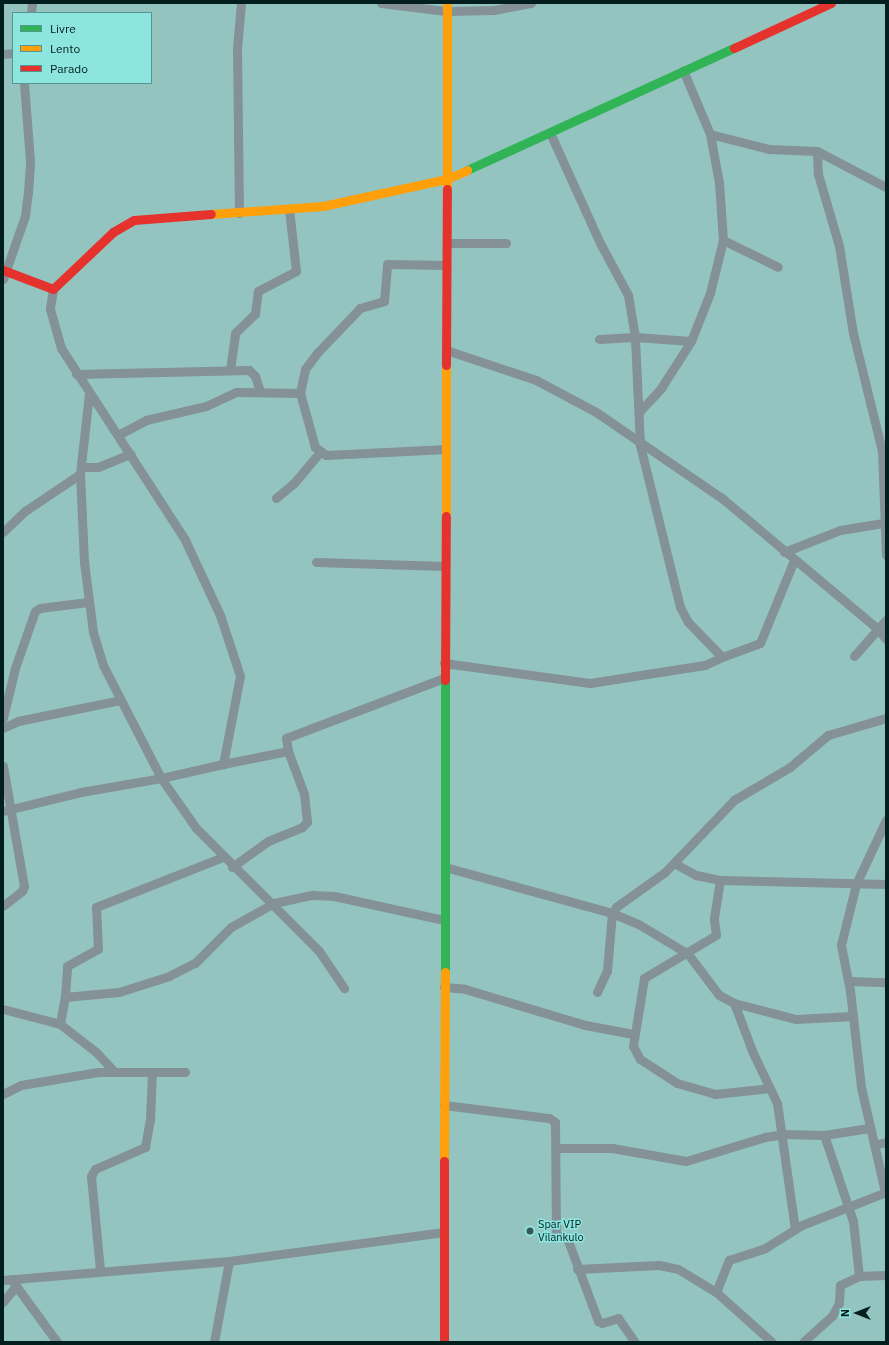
<!DOCTYPE html>
<html>
<head>
<meta charset="utf-8">
<style>
	body { margin:0 }
	#map { position:relative; width:889px; height:1345px; overflow:hidden; background:#94c4c0; font-family:"IBM Plex Sans",sans-serif }
	div>[style] { position:absolute }
	.street>* { height:9px; margin:-4.5px; padding:0 4.5px; transform-origin:4.5px; border-radius:4.5px; background:#849196 }
	.fast>* { height:9px; margin:-4.5px; padding:0 4.5px; transform-origin:4.5px; border-radius:4.5px; background:#30b455 }
	.slow>* { height:9px; margin:-4.5px; padding:0 4.5px; transform-origin:4.5px; border-radius:4.5px; background:#ff9f0a }
	.jam>* { height:9px; margin:-4.5px; padding:0 4.5px; transform-origin:4.5px; border-radius:4.5px; background:#e5322d }
	.dots>* { width:11px; height:11px; translate:-50% -50%; box-sizing:border-box; border:2px solid #8de5df; border-radius:50% }
	span { translate:-50% -50%; white-space:nowrap; text-align:center; line-height:1.15; -webkit-text-stroke:3px #8de5df; paint-order:stroke }
	.poi-label { font-size:11px; color:#031f1d }
	.left { translate:0 -50%; text-align:left }
	.frame { position:absolute; inset:0; border:4px solid #031f1d; pointer-events:none }
	.legend { position:absolute; left:12px; top:12px; width:140px; height:72px; box-sizing:border-box; background:#8de5df; border:1px solid #569691; margin:0; padding:5px 7px; list-style:none; font-size:12px; color:#031f1d }
	.legend li { display:flex; align-items:center; gap:8px; height:20px }
	.legend b { width:20px; border:1px solid #569691 }
	.north { position:absolute; left:837px; top:1293px; width:40px; height:40px; -webkit-text-stroke:3px #8de5df; paint-order:stroke; rotate:270deg; font-size:11px; font-weight:700; line-height:16px; text-align:center; color:#031f1d }
	.north::after { content:''; display:block; margin:auto; width:14px; height:18px; background:#031f1d; clip-path:polygon(50% 0,100% 100%,50% 72%,0 100%) }
</style>
</head>
<body>
<div id="map">
	<div class="street">
		<div style="left:381px;top:3px;width:65px;rotate:7deg"></div>
		<div style="left:446px;top:11px;width:48px;rotate:-1.2deg"></div>
		<div style="left:494px;top:10px;width:38px;rotate:-11deg"></div>
		<div style="left:31px;top:13px;width:10px;rotate:-84deg"></div>
		<div style="left:3px;top:54px;width:10px;rotate:-6deg"></div>
		<div style="left:710px;top:134px;width:61px;rotate:14.3deg"></div>
		<div style="left:769px;top:149px;width:48px;rotate:2.4deg"></div>
		<div style="left:817px;top:151px;width:78px;rotate:27.6deg"></div>
		<div style="left:817px;top:151px;width:23px;rotate:88deg"></div>
		<div style="left:818px;top:174px;width:75px;rotate:73.7deg"></div>
		<div style="left:839px;top:246px;width:88px;rotate:80.9deg"></div>
		<div style="left:853px;top:333px;width:122px;rotate:76.2deg"></div>
		<div style="left:882px;top:451px;width:104px;rotate:87.8deg"></div>
		<div style="left:239px;top:213px;width:165px;rotate:-90.7deg"></div>
		<div style="left:237px;top:48px;width:45px;rotate:-84.9deg"></div>
		<div style="left:723px;top:240px;width:61px;rotate:26.1deg"></div>
		<div style="left:447px;top:243px;width:59px"></div>
		<div style="left:3px;top:279px;width:67px;rotate:-70.8deg"></div>
		<div style="left:25px;top:216px;width:24px;rotate:-83deg"></div>
		<div style="left:28px;top:192px;width:31px;rotate:-86deg"></div>
		<div style="left:30px;top:161px;width:78px;rotate:-94.4deg"></div>
		<div style="left:53px;top:289px;width:20px;rotate:99deg"></div>
		<div style="left:50px;top:309px;width:41px;rotate:74.2deg"></div>
		<div style="left:61px;top:348px;width:229px;rotate:57.1deg"></div>
		<div style="left:185px;top:540px;width:83px;rotate:65deg"></div>
		<div style="left:220px;top:615px;width:64px;rotate:71.8deg"></div>
		<div style="left:240px;top:676px;width:90px;rotate:100.9deg"></div>
		<div style="left:223px;top:764px;width:64px;rotate:167.3deg"></div>
		<div style="left:161px;top:778px;width:61px;rotate:55deg"></div>
		<div style="left:196px;top:828px;width:174px;rotate:45deg"></div>
		<div style="left:319px;top:951px;width:45px;rotate:56deg"></div>
		<div style="left:599px;top:339px;width:36px;rotate:-3deg"></div>
		<div style="left:635px;top:337px;width:56px;rotate:4.1deg"></div>
		<div style="left:446px;top:350px;width:95px;rotate:18.4deg"></div>
		<div style="left:536px;top:380px;width:68px;rotate:28.1deg"></div>
		<div style="left:596px;top:412px;width:154px;rotate:34.4deg"></div>
		<div style="left:723px;top:499px;width:201px;rotate:40deg"></div>
		<div style="left:877px;top:628px;width:14px;rotate:51deg"></div>
		<div style="left:230px;top:370px;width:37px;rotate:-82deg"></div>
		<div style="left:235px;top:333px;width:28px;rotate:-44deg"></div>
		<div style="left:255px;top:314px;width:23px;rotate:-83deg"></div>
		<div style="left:258px;top:291px;width:43px;rotate:-27.8deg"></div>
		<div style="left:296px;top:271px;width:62px;rotate:-96.4deg"></div>
		<div style="left:76px;top:374px;width:173px;rotate:-1.3deg"></div>
		<div style="left:249px;top:370px;width:8px;rotate:45deg"></div>
		<div style="left:255px;top:376px;width:16px;rotate:72deg"></div>
		<div style="left:639px;top:412px;width:33px;rotate:-47deg"></div>
		<div style="left:661px;top:388px;width:56px;rotate:-57.4deg"></div>
		<div style="left:691px;top:341px;width:52px;rotate:-68.4deg"></div>
		<div style="left:710px;top:293px;width:55px;rotate:-76.2deg"></div>
		<div style="left:723px;top:240px;width:57px;rotate:-94deg"></div>
		<div style="left:719px;top:183px;width:50px;rotate:-100.4deg"></div>
		<div style="left:710px;top:134px;width:69px;rotate:-112.9deg"></div>
		<div style="left:118px;top:435px;width:32px;rotate:-28deg"></div>
		<div style="left:146px;top:420px;width:62px;rotate:-13.1deg"></div>
		<div style="left:206px;top:406px;width:33px;rotate:-25deg"></div>
		<div style="left:236px;top:392px;width:64px;rotate:0.9deg"></div>
		<div style="left:446px;top:449px;width:120px;rotate:177.1deg"></div>
		<div style="left:326px;top:455px;width:14px;rotate:-144deg"></div>
		<div style="left:315px;top:447px;width:56px;rotate:-105.5deg"></div>
		<div style="left:300px;top:393px;width:25px;rotate:-78deg"></div>
		<div style="left:305px;top:369px;width:21px;rotate:-53deg"></div>
		<div style="left:318px;top:352px;width:61px;rotate:-46.3deg"></div>
		<div style="left:360px;top:308px;width:25px;rotate:-16deg"></div>
		<div style="left:384px;top:301px;width:37px;rotate:-85deg"></div>
		<div style="left:387px;top:264px;width:59px;rotate:1deg"></div>
		<div style="left:81px;top:467px;width:17px"></div>
		<div style="left:98px;top:467px;width:35px;rotate:-22deg"></div>
		<div style="left:276px;top:498px;width:23px;rotate:-40deg"></div>
		<div style="left:294px;top:483px;width:40px;rotate:-50deg"></div>
		<div style="left:3px;top:532px;width:30px;rotate:-44deg"></div>
		<div style="left:25px;top:511px;width:66px;rotate:-33.9deg"></div>
		<div style="left:784px;top:552px;width:60px;rotate:-21.4deg"></div>
		<div style="left:840px;top:530px;width:44px;rotate:-9.2deg"></div>
		<div style="left:316px;top:562px;width:129px;rotate:1.8deg"></div>
		<div style="left:854px;top:656px;width:48px;rotate:-48.4deg"></div>
		<div style="left:722px;top:657px;width:40px;rotate:-20.2deg"></div>
		<div style="left:760px;top:643px;width:90px;rotate:-67.7deg"></div>
		<div style="left:444px;top:663px;width:147px;rotate:7.8deg"></div>
		<div style="left:590px;top:683px;width:116px;rotate:-8.9deg"></div>
		<div style="left:705px;top:665px;width:19px;rotate:-25deg"></div>
		<div style="left:722px;top:657px;width:49px;rotate:-134.2deg"></div>
		<div style="left:688px;top:622px;width:17px;rotate:-118deg"></div>
		<div style="left:680px;top:607px;width:167px;rotate:-103.9deg"></div>
		<div style="left:640px;top:445px;width:108px;rotate:-92.7deg"></div>
		<div style="left:635px;top:337px;width:43px;rotate:-99.5deg"></div>
		<div style="left:628px;top:295px;width:59px;rotate:-118.3deg"></div>
		<div style="left:600px;top:243px;width:121px;rotate:-114.4deg"></div>
		<div style="left:3px;top:718px;width:51px;rotate:-76.5deg"></div>
		<div style="left:15px;top:668px;width:60px;rotate:-70.7deg"></div>
		<div style="left:35px;top:611px;width:6px;rotate:-31deg"></div>
		<div style="left:40px;top:608px;width:48px;rotate:-7.1deg"></div>
		<div style="left:3px;top:728px;width:17px;rotate:-25deg"></div>
		<div style="left:18px;top:721px;width:104px;rotate:-11.6deg"></div>
		<div style="left:223px;top:764px;width:66px;rotate:-11.3deg"></div>
		<div style="left:288px;top:751px;width:13px;rotate:-99deg"></div>
		<div style="left:286px;top:738px;width:169px;rotate:-20.8deg"></div>
		<div style="left:3px;top:766px;width:122px;rotate:80.1deg"></div>
		<div style="left:24px;top:886px;width:5px;rotate:112deg"></div>
		<div style="left:22px;top:891px;width:24px;rotate:142deg"></div>
		<div style="left:3px;top:811px;width:80px;rotate:-13.7deg"></div>
		<div style="left:81px;top:792px;width:81px;rotate:-9.9deg"></div>
		<div style="left:161px;top:778px;width:127px;rotate:-117.2deg"></div>
		<div style="left:103px;top:665px;width:34px;rotate:-107deg"></div>
		<div style="left:93px;top:632px;width:71px;rotate:-97.3deg"></div>
		<div style="left:84px;top:562px;width:88px;rotate:-92.6deg"></div>
		<div style="left:80px;top:474px;width:81px;rotate:-83.6deg"></div>
		<div style="left:674px;top:863px;width:25px;rotate:29deg"></div>
		<div style="left:696px;top:875px;width:25px;rotate:12deg"></div>
		<div style="left:720px;top:880px;width:166px;rotate:1.4deg"></div>
		<div style="left:232px;top:867px;width:44px;rotate:-35.8deg"></div>
		<div style="left:268px;top:841px;width:37px;rotate:-22deg"></div>
		<div style="left:302px;top:827px;width:7px;rotate:-45deg"></div>
		<div style="left:307px;top:822px;width:28px;rotate:-96deg"></div>
		<div style="left:304px;top:794px;width:46px;rotate:-110.4deg"></div>
		<div style="left:445px;top:867px;width:173px;rotate:15.4deg"></div>
		<div style="left:612px;top:913px;width:30px;rotate:23deg"></div>
		<div style="left:640px;top:925px;width:56px;rotate:31.1deg"></div>
		<div style="left:688px;top:954px;width:51px;rotate:52.9deg"></div>
		<div style="left:719px;top:995px;width:17px;rotate:28deg"></div>
		<div style="left:734px;top:1003px;width:64px;rotate:14.5deg"></div>
		<div style="left:796px;top:1019px;width:57px;rotate:-3deg"></div>
		<div style="left:720px;top:880px;width:39px;rotate:99deg"></div>
		<div style="left:714px;top:919px;width:16px;rotate:83deg"></div>
		<div style="left:716px;top:935px;width:84px;rotate:149.2deg"></div>
		<div style="left:644px;top:978px;width:69px;rotate:99.2deg"></div>
		<div style="left:633px;top:1046px;width:15px;rotate:62deg"></div>
		<div style="left:640px;top:1059px;width:44px;rotate:33deg"></div>
		<div style="left:677px;top:1083px;width:40px;rotate:16deg"></div>
		<div style="left:715px;top:1094px;width:55px;rotate:-6.2deg"></div>
		<div style="left:848px;top:981px;width:38px;rotate:2deg"></div>
		<div style="left:444px;top:987px;width:21px;rotate:5deg"></div>
		<div style="left:465px;top:989px;width:125px;rotate:16.7deg"></div>
		<div style="left:585px;top:1025px;width:49px;rotate:10.6deg"></div>
		<div style="left:597px;top:992px;width:23px;rotate:-65deg"></div>
		<div style="left:607px;top:971px;width:58px;rotate:-85.1deg"></div>
		<div style="left:612px;top:913px;width:7px;rotate:-56deg"></div>
		<div style="left:616px;top:907px;width:60px;rotate:-35.5deg"></div>
		<div style="left:665px;top:872px;width:100px;rotate:-46.2deg"></div>
		<div style="left:734px;top:800px;width:65px;rotate:-30.5deg"></div>
		<div style="left:790px;top:767px;width:50px;rotate:-40.1deg"></div>
		<div style="left:828px;top:735px;width:60px;rotate:-16.3deg"></div>
		<div style="left:65px;top:997px;width:31px;rotate:-86deg"></div>
		<div style="left:67px;top:966px;width:35px;rotate:-29deg"></div>
		<div style="left:98px;top:949px;width:42px;rotate:-92.7deg"></div>
		<div style="left:96px;top:907px;width:136px;rotate:-21.5deg"></div>
		<div style="left:734px;top:1003px;width:53px;rotate:69.2deg"></div>
		<div style="left:753px;top:1053px;width:55px;rotate:64.4deg"></div>
		<div style="left:777px;top:1103px;width:127px;rotate:81.9deg"></div>
		<div style="left:3px;top:1009px;width:59px;rotate:14.7deg"></div>
		<div style="left:60px;top:1024px;width:27px;rotate:-80deg"></div>
		<div style="left:65px;top:997px;width:54px;rotate:-5.3deg"></div>
		<div style="left:119px;top:992px;width:52px;rotate:-17.7deg"></div>
		<div style="left:169px;top:976px;width:29px;rotate:-27deg"></div>
		<div style="left:195px;top:963px;width:51px;rotate:-45deg"></div>
		<div style="left:231px;top:927px;width:49px;rotate:-29.2deg"></div>
		<div style="left:274px;top:903px;width:40px;rotate:-12deg"></div>
		<div style="left:313px;top:895px;width:21px;rotate:3deg"></div>
		<div style="left:334px;top:896px;width:113px;rotate:12.3deg"></div>
		<div style="left:60px;top:1024px;width:46px;rotate:37.9deg"></div>
		<div style="left:96px;top:1052px;width:26px;rotate:47deg"></div>
		<div style="left:3px;top:1094px;width:20px;rotate:-27deg"></div>
		<div style="left:21px;top:1085px;width:78px;rotate:-9.6deg"></div>
		<div style="left:98px;top:1072px;width:87px"></div>
		<div style="left:444px;top:1105px;width:106px;rotate:7.1deg"></div>
		<div style="left:549px;top:1118px;width:7px;rotate:34deg"></div>
		<div style="left:555px;top:1122px;width:113px;rotate:89.5deg"></div>
		<div style="left:556px;top:1235px;width:11px;rotate:15deg"></div>
		<div style="left:567px;top:1238px;width:89px;rotate:69.5deg"></div>
		<div style="left:598px;top:1321px;width:4px;rotate:27deg"></div>
		<div style="left:602px;top:1323px;width:17px;rotate:-17deg"></div>
		<div style="left:618px;top:1318px;width:29px;rotate:55deg"></div>
		<div style="left:824px;top:1135px;width:91px;rotate:71.4deg"></div>
		<div style="left:853px;top:1221px;width:55px;rotate:83.8deg"></div>
		<div style="left:874px;top:1145px;width:12px;rotate:-14deg"></div>
		<div style="left:556px;top:1148px;width:56px"></div>
		<div style="left:612px;top:1148px;width:75px;rotate:10deg"></div>
		<div style="left:686px;top:1161px;width:83px;rotate:-16.9deg"></div>
		<div style="left:765px;top:1137px;width:18px;rotate:-9deg"></div>
		<div style="left:783px;top:1134px;width:41px;rotate:1.4deg"></div>
		<div style="left:824px;top:1135px;width:46px;rotate:-8.8deg"></div>
		<div style="left:885px;top:1192px;width:108px;rotate:-102.9deg"></div>
		<div style="left:861px;top:1087px;width:97px;rotate:-96.5deg"></div>
		<div style="left:850px;top:991px;width:47px;rotate:-101.1deg"></div>
		<div style="left:841px;top:945px;width:63px;rotate:-76.2deg"></div>
		<div style="left:856px;top:884px;width:71px;rotate:-64.9deg"></div>
		<div style="left:577px;top:1269px;width:82px;rotate:-2.8deg"></div>
		<div style="left:659px;top:1265px;width:19px;rotate:12deg"></div>
		<div style="left:678px;top:1269px;width:44px;rotate:31.2deg"></div>
		<div style="left:716px;top:1292px;width:75px;rotate:41.8deg"></div>
		<div style="left:100px;top:1270px;width:94px;rotate:-95.5deg"></div>
		<div style="left:91px;top:1176px;width:8px;rotate:-60deg"></div>
		<div style="left:95px;top:1169px;width:55px;rotate:-23.7deg"></div>
		<div style="left:145px;top:1147px;width:27px;rotate:-80deg"></div>
		<div style="left:150px;top:1120px;width:48px;rotate:-87.6deg"></div>
		<div style="left:11px;top:1279px;width:78px;rotate:53.9deg"></div>
		<div style="left:3px;top:1280px;width:227px;rotate:-4.8deg"></div>
		<div style="left:229px;top:1261px;width:217px;rotate:-7.7deg"></div>
		<div style="left:716px;top:1292px;width:35px;rotate:-68deg"></div>
		<div style="left:729px;top:1260px;width:38px;rotate:-18deg"></div>
		<div style="left:765px;top:1248px;width:44px;rotate:-31.9deg"></div>
		<div style="left:802px;top:1225px;width:90px;rotate:-21.4deg"></div>
		<div style="left:3px;top:1302px;width:21px;rotate:-51deg"></div>
		<div style="left:214px;top:1342px;width:82px;rotate:-79.5deg"></div>
		<div style="left:803px;top:1342px;width:39px;rotate:-42deg"></div>
		<div style="left:832px;top:1316px;width:15px;rotate:-62deg"></div>
		<div style="left:839px;top:1303px;width:18px;rotate:-87deg"></div>
		<div style="left:840px;top:1285px;width:21px;rotate:-25deg"></div>
		<div style="left:859px;top:1276px;width:27px;rotate:-2deg"></div>
	</div>
	<div class="fast">
		<div style="left:467px;top:170px;width:294px;rotate:-24.6deg"></div>
		<div style="left:445px;top:972px;width:292px;rotate:-90deg"></div>
	</div>
	<div class="slow">
		<div style="left:447px;top:189px;width:186px;rotate:-90deg"></div>
		<div style="left:211px;top:214px;width:112px;rotate:-4.1deg"></div>
		<div style="left:323px;top:206px;width:127px;rotate:-12.3deg"></div>
		<div style="left:447px;top:179px;width:22px;rotate:-24deg"></div>
		<div style="left:446px;top:516px;width:151px;rotate:-90deg"></div>
		<div style="left:444px;top:1161px;width:189px;rotate:-89.7deg"></div>
	</div>
	<div class="jam">
		<div style="left:734px;top:48px;width:107px;rotate:-24.9deg"></div>
		<div style="left:3px;top:270px;width:53px;rotate:20.8deg"></div>
		<div style="left:53px;top:289px;width:83px;rotate:-43.5deg"></div>
		<div style="left:113px;top:232px;width:24px;rotate:-30deg"></div>
		<div style="left:134px;top:220px;width:77px;rotate:-4.5deg"></div>
		<div style="left:446px;top:365px;width:176px;rotate:-89.7deg"></div>
		<div style="left:445px;top:680px;width:164px;rotate:-89.7deg"></div>
		<div style="left:444px;top:1342px;width:181px;rotate:-90deg"></div>
	</div>
	<div class="dots">
		<div style="left:530px;top:1231px;background:#365956"></div>
	</div>
	<div class="poi-label">
		<span class="left" style="left:538px;top:1231px">Spar VIP<br>Vilankulo</span>
	</div>
	<div class="frame"></div>
	<ul class="legend">
	<li><b style="height:5px;background:#30b455"></b>Livre</li>
	<li><b style="height:5px;background:#ff9f0a"></b>Lento</li>
	<li><b style="height:5px;background:#e5322d"></b>Parado</li>
	</ul>
	<div class="north">N</div>
</div>
</body>
</html>
